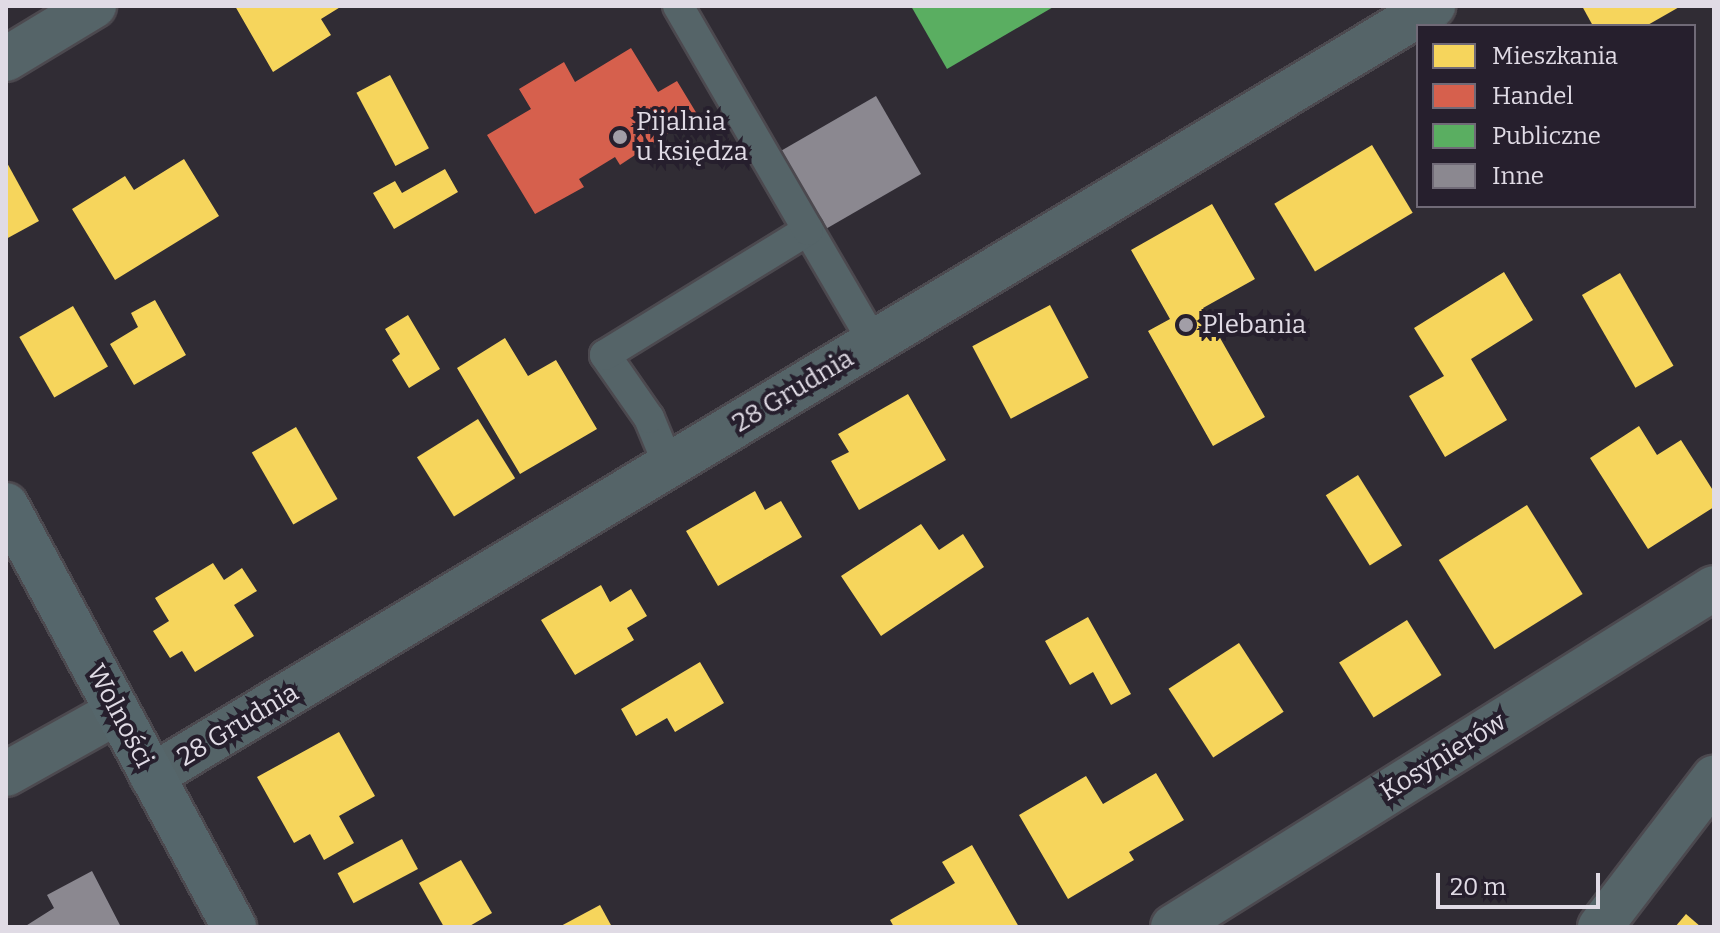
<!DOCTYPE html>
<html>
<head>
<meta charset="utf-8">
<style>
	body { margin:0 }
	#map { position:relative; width:1720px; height:933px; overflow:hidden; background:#302c34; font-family:Bitter,serif }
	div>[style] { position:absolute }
	.homes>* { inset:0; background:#f6d55c; transform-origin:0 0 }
	.shops>* { inset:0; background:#d6604d }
	.public>* { inset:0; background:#5aae61 }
	.building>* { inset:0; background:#8b8890; transform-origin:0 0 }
	.roads { filter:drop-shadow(2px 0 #4c494f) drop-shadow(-2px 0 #4c494f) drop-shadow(0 2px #4c494f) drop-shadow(0 -2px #4c494f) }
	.lane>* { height:30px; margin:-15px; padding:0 15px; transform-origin:15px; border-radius:15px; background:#556468 }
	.street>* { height:44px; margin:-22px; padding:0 22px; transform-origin:22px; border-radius:22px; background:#556468 }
	.secondary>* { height:44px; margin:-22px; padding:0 22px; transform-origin:22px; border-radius:22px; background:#55666b }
	.dots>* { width:22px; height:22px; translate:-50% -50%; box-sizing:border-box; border:4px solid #261f2d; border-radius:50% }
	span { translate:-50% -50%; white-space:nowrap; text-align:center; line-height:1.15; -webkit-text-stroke:8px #261f2d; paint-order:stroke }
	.poi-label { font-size:26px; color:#e0dbe5 }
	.left { translate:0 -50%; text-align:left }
	.street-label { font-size:26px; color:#e0dbe5 }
	.frame { position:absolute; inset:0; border:8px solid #e0dbe5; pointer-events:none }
	.legend { position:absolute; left:1416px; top:24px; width:280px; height:184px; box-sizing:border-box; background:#261f2d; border:2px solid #706a77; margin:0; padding:10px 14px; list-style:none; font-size:24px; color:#e0dbe5 }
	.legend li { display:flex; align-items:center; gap:16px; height:40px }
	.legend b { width:40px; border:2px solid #706a77 }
	.scale { position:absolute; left:1436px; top:873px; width:164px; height:36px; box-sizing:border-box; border:4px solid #e0dbe5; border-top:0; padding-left:10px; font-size:24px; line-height:28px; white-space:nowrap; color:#e0dbe5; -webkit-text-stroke:6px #261f2d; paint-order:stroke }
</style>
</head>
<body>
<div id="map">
	<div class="homes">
		<div style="clip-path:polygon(235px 6px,342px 6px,321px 19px,331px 35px,273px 72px)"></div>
		<div style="clip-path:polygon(1582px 6px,1681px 6px,1646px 26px,1593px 26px)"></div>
		<div style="left:390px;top:75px;width:83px;height:38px;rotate:62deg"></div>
		<div style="left:1372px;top:145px;width:79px;height:114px;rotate:59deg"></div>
		<div style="clip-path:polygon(184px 159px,219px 216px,115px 280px,72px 209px,125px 176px,134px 190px)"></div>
		<div style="clip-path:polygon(6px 161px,39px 221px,6px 239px)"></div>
		<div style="clip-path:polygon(445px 169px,458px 192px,394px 229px,373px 193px,395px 181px,402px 193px)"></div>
		<div style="clip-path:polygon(1212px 204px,1255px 279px,1203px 308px,1265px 417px,1213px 446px,1148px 331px,1170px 319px,1131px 250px)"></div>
		<div style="clip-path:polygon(1504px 272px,1533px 320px,1471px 359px,1507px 420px,1445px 457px,1409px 396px,1444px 376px,1414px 328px)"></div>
		<div style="left:1620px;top:273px;width:107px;height:44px;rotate:60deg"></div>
		<div style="clip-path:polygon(155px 300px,186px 355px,134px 385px,110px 344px,138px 327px,131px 313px)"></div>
		<div style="left:1050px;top:305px;width:82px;height:88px;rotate:62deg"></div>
		<div style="left:73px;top:306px;width:70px;height:62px;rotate:60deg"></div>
		<div style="clip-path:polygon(408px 315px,440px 369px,409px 388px,392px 360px,400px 354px,385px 329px)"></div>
		<div style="clip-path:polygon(505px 338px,528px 376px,556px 360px,597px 429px,520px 474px,457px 368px)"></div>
		<div style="clip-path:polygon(908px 394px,946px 460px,859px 510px,831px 461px,849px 452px,838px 434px)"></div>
		<div style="left:478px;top:419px;width:70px;height:72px;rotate:58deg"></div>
		<div style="clip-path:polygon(1639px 426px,1657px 455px,1681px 440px,1714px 492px,1714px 507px,1648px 549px,1590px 458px)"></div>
		<div style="left:296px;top:427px;width:83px;height:51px;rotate:60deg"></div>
		<div style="left:1358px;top:475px;width:83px;height:38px;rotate:58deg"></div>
		<div style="clip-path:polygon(755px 491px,765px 510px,781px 501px,802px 537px,718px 586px,686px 531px)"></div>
		<div style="left:1527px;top:505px;width:105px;height:104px;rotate:58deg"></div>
		<div style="clip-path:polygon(921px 524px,939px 550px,963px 534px,984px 567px,881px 636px,841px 576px)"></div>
		<div style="clip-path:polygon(213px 563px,224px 580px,242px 568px,257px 591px,234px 605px,254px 636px,195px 672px,182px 651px,170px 658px,153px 631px,169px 621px,155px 598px)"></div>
		<div style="clip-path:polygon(601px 585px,610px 602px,631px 589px,647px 616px,627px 628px,634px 640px,575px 675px,541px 620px)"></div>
		<div style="clip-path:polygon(1088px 617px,1131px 694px,1111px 705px,1093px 672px,1070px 685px,1045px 641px)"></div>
		<div style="left:1407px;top:620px;width:65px;height:80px;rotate:58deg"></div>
		<div style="left:1239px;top:643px;width:82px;height:84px;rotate:57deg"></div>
		<div style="clip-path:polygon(700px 662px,724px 703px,675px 732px,667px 718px,636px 736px,621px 709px)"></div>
		<div style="clip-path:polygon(339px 732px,375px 796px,339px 816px,354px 843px,324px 860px,310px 834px,294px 843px,257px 777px)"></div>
		<div style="clip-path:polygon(1156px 773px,1184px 820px,1129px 852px,1134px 860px,1068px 899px,1019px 815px,1086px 776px,1103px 804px)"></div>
		<div style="left:402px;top:839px;width:34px;height:73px;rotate:62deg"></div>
		<div style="clip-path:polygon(972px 845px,1019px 927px,894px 927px,890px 920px,955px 883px,942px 862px)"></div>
		<div style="clip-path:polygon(461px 860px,492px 913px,468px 927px,444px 927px,419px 883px)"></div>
		<div style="clip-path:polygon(600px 905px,612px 927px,559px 927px)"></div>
		<div style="clip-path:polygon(1686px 914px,1701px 927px,1675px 927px)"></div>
	</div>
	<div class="shops">
		<div style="clip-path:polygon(631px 48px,658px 92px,677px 81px,697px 114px,620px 165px,615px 157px,579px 179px,584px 187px,535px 214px,487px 135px,531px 109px,519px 89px,564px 62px,575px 82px)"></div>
	</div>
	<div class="public">
		<div style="clip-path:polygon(911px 6px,1055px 6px,947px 69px)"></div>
	</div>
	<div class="building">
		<div style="left:876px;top:96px;width:90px;height:109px;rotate:60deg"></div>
		<div style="clip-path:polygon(92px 871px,121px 927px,24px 927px,54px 908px,47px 895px)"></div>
	</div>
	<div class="roads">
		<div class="lane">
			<div style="left:808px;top:230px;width:131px;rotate:59.7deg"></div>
			<div style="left:669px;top:466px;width:52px;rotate:-112.6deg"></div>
			<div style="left:649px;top:418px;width:77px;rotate:-124.9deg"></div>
			<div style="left:605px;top:355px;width:238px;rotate:-31.6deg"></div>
			<div style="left:808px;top:230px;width:259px;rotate:-120.1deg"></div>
		</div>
		<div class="street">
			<div style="left:6px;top:59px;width:103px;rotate:-31.1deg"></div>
			<div style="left:6px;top:774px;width:127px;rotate:-29.2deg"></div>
			<div style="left:152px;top:776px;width:1495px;rotate:-31.01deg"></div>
			<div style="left:1173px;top:927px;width:638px;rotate:-32.07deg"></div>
			<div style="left:1600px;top:927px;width:188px;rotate:-52.6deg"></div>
		</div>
		<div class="secondary">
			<div style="left:6px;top:505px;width:480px;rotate:61.6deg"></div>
		</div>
	</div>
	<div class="dots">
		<div style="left:620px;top:137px;background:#a29ea7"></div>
		<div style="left:1186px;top:325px;background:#a29ea7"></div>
	</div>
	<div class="poi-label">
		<span class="left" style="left:636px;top:137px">Pijalnia<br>u księdza</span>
		<span class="left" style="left:1202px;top:325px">Plebania</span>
	</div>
	<div class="street-label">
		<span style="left:793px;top:391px;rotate:-31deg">28 Grudnia</span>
		<span style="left:120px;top:716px;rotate:62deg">Wolności</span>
		<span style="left:238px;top:725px;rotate:-31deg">28 Grudnia</span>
		<span style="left:1443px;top:757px;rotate:-32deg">Kosynierów</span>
	</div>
	<div class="frame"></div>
	<ul class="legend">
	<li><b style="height:22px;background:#f6d55c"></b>Mieszkania</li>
	<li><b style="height:22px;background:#d6604d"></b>Handel</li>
	<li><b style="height:22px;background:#5aae61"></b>Publiczne</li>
	<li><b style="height:22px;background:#8b8890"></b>Inne</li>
	</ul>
	<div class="scale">20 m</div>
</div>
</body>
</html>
